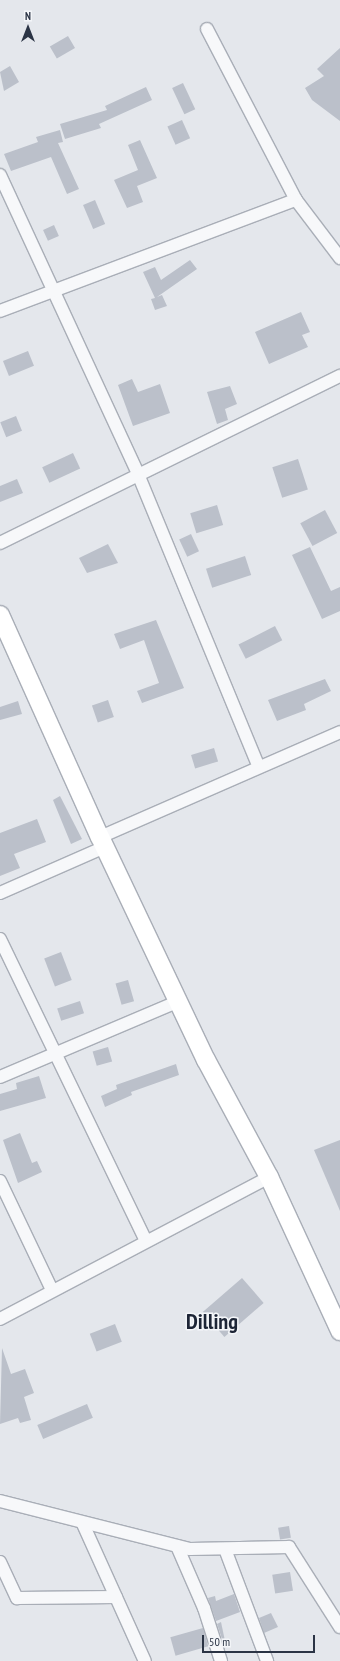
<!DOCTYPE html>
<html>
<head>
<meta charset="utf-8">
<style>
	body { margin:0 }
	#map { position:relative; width:340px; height:1661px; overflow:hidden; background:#e4e7ec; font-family:"PT Sans Narrow",sans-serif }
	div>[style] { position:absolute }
	.building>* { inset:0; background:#bbc0ca; transform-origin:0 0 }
	.roads { filter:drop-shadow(1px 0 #a9aeb7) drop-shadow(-1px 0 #a9aeb7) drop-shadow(0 1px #a9aeb7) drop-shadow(0 -1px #a9aeb7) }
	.minor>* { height:12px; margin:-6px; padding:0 6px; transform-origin:6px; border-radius:6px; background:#f7f8fa }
	.primary>* { height:18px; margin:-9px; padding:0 9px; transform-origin:9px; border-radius:9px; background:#fff }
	span { translate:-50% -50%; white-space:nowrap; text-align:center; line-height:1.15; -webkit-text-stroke:3px #f4f6f9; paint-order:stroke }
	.town-label { font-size:22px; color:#1d2536; font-weight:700 }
	.north { position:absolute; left:8px; top:8px; width:40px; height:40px; -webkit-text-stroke:3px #f4f6f9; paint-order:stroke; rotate:0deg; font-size:11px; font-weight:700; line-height:16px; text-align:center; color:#2b3445 }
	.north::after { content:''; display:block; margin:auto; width:14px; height:18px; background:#2b3445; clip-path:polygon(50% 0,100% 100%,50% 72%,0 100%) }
	.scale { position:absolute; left:202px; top:1635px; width:113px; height:18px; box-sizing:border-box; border:2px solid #2b3445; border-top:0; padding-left:5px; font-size:12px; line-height:14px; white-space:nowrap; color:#2b3445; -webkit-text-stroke:3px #f4f6f9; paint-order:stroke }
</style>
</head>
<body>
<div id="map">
	<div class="building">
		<div style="left:68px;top:36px;width:14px;height:21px;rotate:60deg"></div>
		<div style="clip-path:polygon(340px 48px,340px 121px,312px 100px,305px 88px,324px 76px,317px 69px)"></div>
		<div style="clip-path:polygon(10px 66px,19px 82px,4px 91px,0 72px)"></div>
		<div style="left:183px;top:83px;width:29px;height:12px;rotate:65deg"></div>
		<div style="clip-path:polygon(146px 87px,152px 100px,99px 124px,101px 128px,65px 139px,60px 124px,107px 110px,105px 106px)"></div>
		<div style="left:182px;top:120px;width:20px;height:16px;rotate:66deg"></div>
		<div style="clip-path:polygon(60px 130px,63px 142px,58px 143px,79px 189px,67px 194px,51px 157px,11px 171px,4px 154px,38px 142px,36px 137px)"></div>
		<div style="clip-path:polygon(140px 140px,157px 178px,137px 186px,143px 202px,127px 208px,114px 180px,138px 170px,128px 145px)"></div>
		<div style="left:95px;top:200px;width:26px;height:13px;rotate:67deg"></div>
		<div style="left:54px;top:225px;width:12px;height:12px;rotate:66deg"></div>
		<div style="clip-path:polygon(190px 260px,197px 269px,157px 297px,162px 295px,167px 306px,155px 310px,151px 299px,155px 298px,143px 272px,155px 267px,161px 280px)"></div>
		<div style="clip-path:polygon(301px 312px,310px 332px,302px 335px,308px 347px,269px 364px,255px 332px)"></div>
		<div style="left:28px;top:351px;width:16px;height:27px;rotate:68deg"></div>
		<div style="clip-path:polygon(132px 379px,138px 392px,160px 384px,170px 413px,133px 426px,118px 385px)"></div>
		<div style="clip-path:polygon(230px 386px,237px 404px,225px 409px,228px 420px,217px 424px,207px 392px)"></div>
		<div style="left:16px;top:416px;width:16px;height:17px;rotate:68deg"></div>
		<div style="left:73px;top:453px;width:17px;height:34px;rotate:65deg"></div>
		<div style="left:298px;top:459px;width:32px;height:27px;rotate:72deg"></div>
		<div style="clip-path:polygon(17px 479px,23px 493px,0 502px,0 486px)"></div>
		<div style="left:217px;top:505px;width:21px;height:28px;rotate:73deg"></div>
		<div style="left:325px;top:510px;width:26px;height:28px;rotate:62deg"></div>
		<div style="left:191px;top:534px;width:19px;height:13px;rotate:65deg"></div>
		<div style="clip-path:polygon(108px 544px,118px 563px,87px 573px,79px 558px)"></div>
		<div style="clip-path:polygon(310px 547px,331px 591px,340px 587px,340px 611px,322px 619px,292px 555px)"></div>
		<div style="left:245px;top:556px;width:20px;height:41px;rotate:72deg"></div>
		<div style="clip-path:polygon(156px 620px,184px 688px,142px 703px,137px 691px,159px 683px,144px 640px,120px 649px,114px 634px)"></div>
		<div style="left:275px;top:626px;width:16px;height:41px;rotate:63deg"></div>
		<div style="clip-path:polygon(325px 679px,331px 691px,304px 704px,306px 710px,277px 721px,268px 700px)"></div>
		<div style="left:108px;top:700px;width:18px;height:17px;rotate:71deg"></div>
		<div style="clip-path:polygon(18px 701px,22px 714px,0 720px,0 707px)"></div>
		<div style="left:214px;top:748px;width:14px;height:24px;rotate:73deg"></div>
		<div style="clip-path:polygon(60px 796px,82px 839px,71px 844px,53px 800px)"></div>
		<div style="clip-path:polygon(37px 819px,46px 842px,14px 854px,20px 868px,0 876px,0 833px)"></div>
		<div style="left:61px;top:952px;width:30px;height:18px;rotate:69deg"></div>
		<div style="left:128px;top:980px;width:22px;height:13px;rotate:74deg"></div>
		<div style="left:80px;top:1001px;width:13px;height:24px;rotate:72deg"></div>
		<div style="left:108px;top:1047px;width:15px;height:16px;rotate:74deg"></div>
		<div style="clip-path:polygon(176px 1064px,179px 1075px,131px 1092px,132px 1095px,105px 1107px,101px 1096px,117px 1089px,116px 1085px)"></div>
		<div style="clip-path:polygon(39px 1076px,46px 1098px,0 1111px,0 1094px,17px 1089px,16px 1083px)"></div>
		<div style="clip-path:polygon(20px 1133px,32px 1163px,37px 1161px,42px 1172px,18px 1183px,3px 1140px)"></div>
		<div style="clip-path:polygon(340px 1140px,340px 1211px,314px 1150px)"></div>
		<div style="left:242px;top:1278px;width:33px;height:52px;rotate:49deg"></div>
		<div style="left:115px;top:1324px;width:19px;height:27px;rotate:69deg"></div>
		<div style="clip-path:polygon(2px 1348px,11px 1374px,25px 1369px,34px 1393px,24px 1397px,31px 1420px,20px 1423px,18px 1418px,0 1424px)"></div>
		<div style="left:87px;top:1404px;width:15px;height:54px;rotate:67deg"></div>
		<div style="left:289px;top:1526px;width:12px;height:11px;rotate:81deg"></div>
		<div style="left:290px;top:1572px;width:19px;height:18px;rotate:81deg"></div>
		<div style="clip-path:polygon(234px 1594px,240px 1612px,216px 1621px,208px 1598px,215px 1596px,216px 1601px)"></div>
		<div style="clip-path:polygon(271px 1613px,278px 1627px,264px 1633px,259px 1618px)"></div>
		<div style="clip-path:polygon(221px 1622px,225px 1641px,223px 1642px,217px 1624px)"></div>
		<div style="left:203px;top:1628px;width:19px;height:34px;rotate:74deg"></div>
	</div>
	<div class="roads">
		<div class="minor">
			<div style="left:207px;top:29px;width:193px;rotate:62.5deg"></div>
			<div style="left:296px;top:200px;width:73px;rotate:52.8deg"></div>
			<div style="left:0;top:175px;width:329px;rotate:65.2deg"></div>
			<div style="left:138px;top:474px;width:315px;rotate:67.6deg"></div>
			<div style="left:0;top:311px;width:316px;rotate:-20.6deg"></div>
			<div style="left:0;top:543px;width:379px;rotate:-26.2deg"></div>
			<div style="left:100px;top:837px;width:262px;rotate:-23.6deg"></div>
			<div style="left:0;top:893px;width:115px;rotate:-23.7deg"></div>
			<div style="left:0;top:939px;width:335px;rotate:64.2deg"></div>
			<div style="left:0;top:1077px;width:194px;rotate:-23deg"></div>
			<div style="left:0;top:1181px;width:121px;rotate:64.5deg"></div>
			<div style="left:0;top:1319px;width:304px;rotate:-27.8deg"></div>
			<div style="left:0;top:1501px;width:196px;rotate:14.2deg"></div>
			<div style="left:190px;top:1549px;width:99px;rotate:-1.2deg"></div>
			<div style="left:289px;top:1547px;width:95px;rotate:57.5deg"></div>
			<div style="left:83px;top:1524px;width:150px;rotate:65.7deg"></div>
			<div style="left:177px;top:1546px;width:68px;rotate:66.5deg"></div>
			<div style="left:204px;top:1608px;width:56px;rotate:72.2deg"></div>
			<div style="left:225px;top:1549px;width:120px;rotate:69.4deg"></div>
			<div style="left:0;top:1562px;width:40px;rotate:65deg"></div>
			<div style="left:17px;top:1598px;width:99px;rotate:-0.6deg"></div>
		</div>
		<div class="primary">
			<div style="left:0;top:615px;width:243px;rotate:65.8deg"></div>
			<div style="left:100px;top:837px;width:247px;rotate:64.6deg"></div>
			<div style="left:206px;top:1060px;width:133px;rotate:61.7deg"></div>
			<div style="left:269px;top:1177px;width:170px;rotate:65.2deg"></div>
		</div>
	</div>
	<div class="town-label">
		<span style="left:212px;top:1322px">Dilling</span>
	</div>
	<div class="north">N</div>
	<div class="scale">50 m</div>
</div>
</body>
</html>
